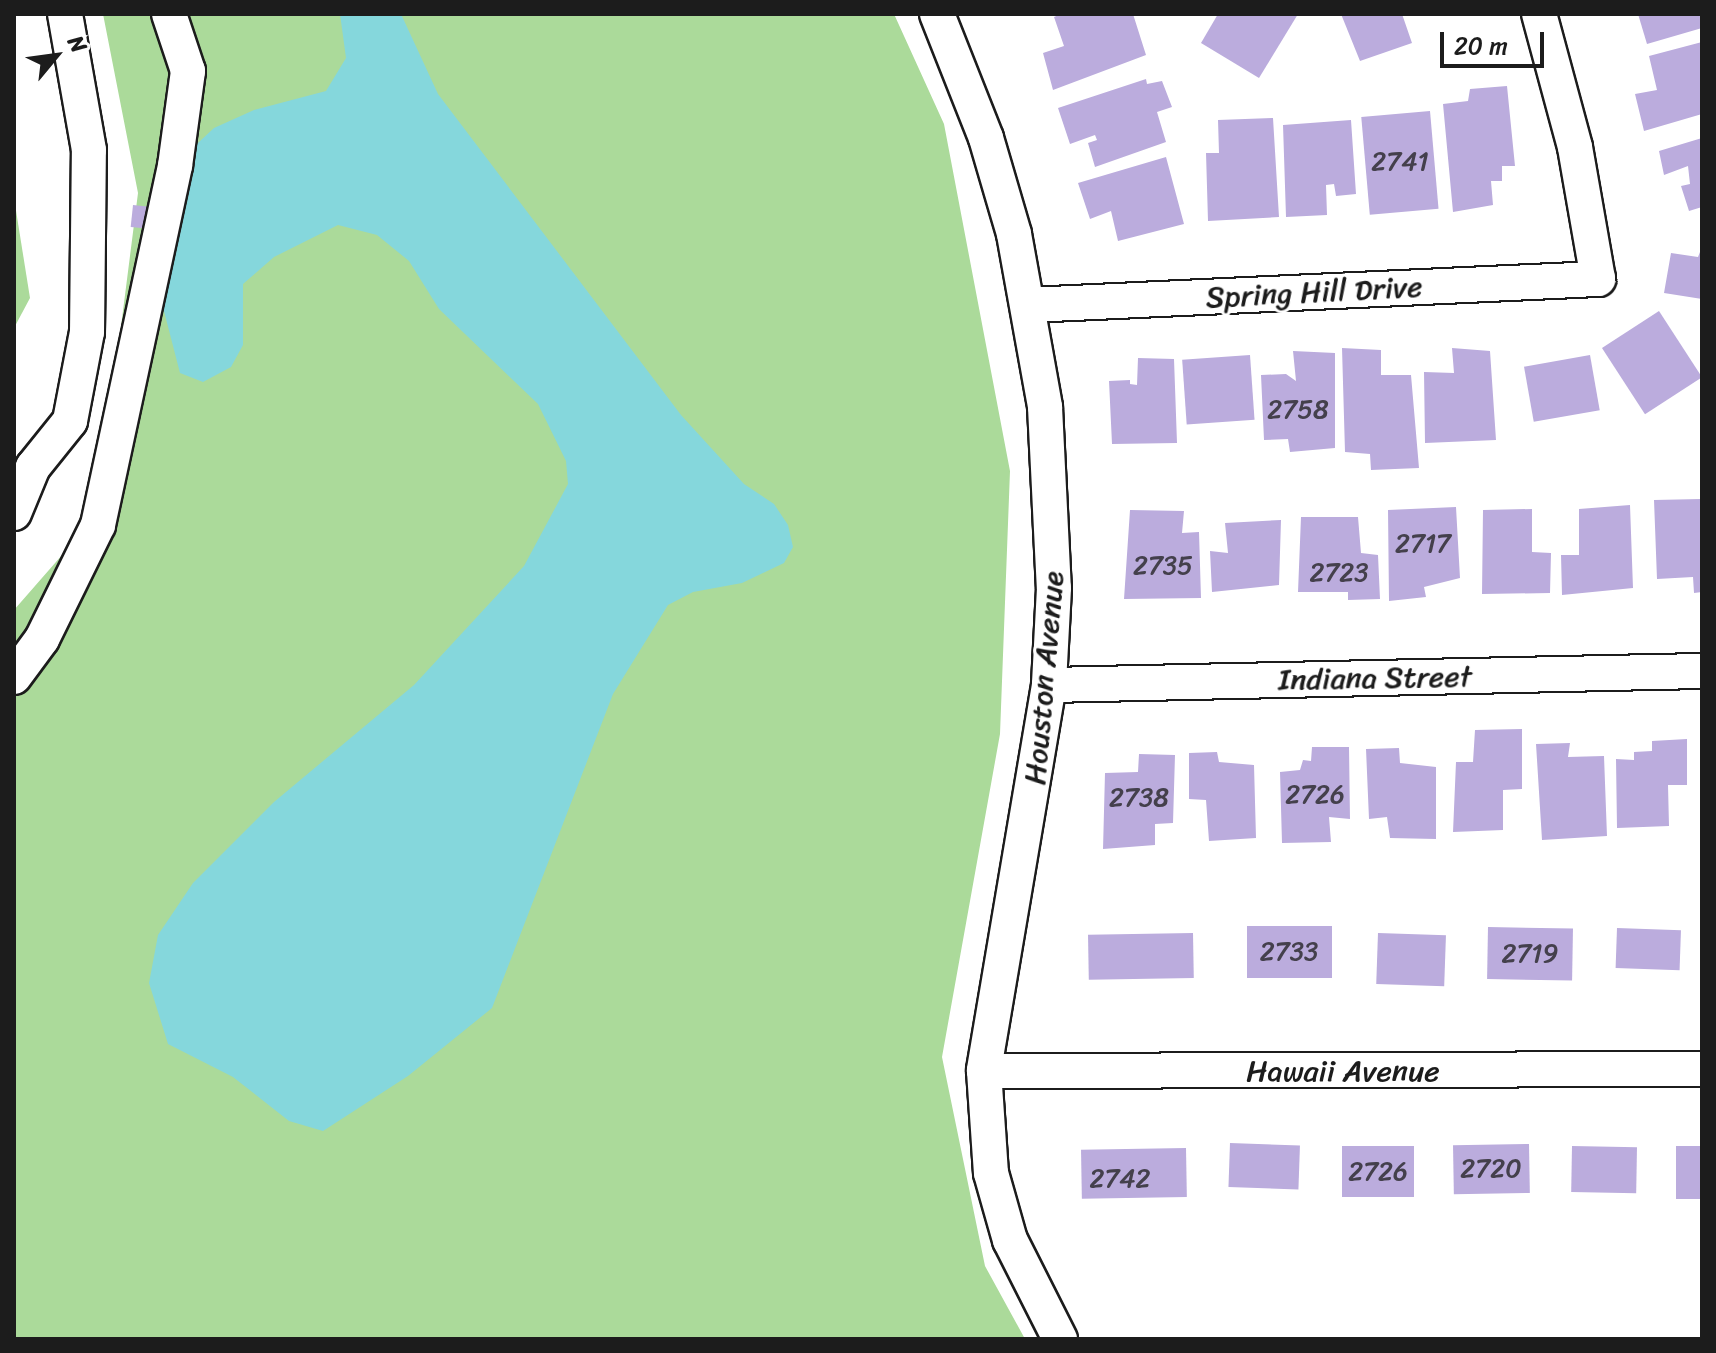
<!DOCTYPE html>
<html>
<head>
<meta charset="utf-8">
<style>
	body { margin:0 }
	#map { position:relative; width:1716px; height:1353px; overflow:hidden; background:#fff; font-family:Sriracha,sans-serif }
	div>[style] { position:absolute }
	.green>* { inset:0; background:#abda9a }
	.water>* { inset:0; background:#85d7dc }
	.building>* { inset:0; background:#bbacdd; transform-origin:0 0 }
	.roads { filter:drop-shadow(2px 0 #1c1c1c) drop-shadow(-2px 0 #1c1c1c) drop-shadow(0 2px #1c1c1c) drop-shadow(0 -2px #1c1c1c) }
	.minor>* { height:34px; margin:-17px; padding:0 17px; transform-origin:17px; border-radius:17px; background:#fff }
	span { translate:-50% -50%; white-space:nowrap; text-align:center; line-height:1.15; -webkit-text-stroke:6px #fff; paint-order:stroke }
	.number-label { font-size:26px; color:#44404c }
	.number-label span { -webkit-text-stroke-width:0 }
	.street-label { font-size:30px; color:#1c1c1c }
	.frame { position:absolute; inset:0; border:16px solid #1c1c1c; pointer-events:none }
	.north { position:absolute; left:16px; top:16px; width:80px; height:80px; -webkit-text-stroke:6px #fff; paint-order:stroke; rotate:61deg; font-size:22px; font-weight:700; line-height:32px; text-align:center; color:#1c1c1c }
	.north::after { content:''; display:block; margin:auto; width:28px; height:36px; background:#1c1c1c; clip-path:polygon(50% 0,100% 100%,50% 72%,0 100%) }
	.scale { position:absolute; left:1440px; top:32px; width:104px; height:36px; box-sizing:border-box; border:4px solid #1c1c1c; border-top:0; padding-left:10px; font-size:24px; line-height:28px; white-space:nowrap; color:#1c1c1c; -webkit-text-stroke:6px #fff; paint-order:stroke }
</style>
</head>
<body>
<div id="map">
	<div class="green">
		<div style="clip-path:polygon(103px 14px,894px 14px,944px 124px,1010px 471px,1000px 734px,942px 1057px,985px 1266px,1025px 1339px,14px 1339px,14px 610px,97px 515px,138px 193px)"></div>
		<div style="clip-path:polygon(14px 198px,30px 298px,14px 328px)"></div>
	</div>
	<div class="water">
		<div style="clip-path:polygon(340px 14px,401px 14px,438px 94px,681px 415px,744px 484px,774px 504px,788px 525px,793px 547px,784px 563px,742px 583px,693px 592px,668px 605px,613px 694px,492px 1008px,408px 1076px,323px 1131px,289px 1121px,233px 1077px,168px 1044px,149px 983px,158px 935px,193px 883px,274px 802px,414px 685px,524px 566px,568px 484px,566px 461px,538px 404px,439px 309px,409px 261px,377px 235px,338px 225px,274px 257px,243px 284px,243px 345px,231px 367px,203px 382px,180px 373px,158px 288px,185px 155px,214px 128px,254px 110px,326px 91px,346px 58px)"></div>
	</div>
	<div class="building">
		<div style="clip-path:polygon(1061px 14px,1133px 14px,1146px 55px,1053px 90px,1043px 53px,1064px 46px,1054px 17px)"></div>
		<div style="clip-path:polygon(1218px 14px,1298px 14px,1259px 78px,1201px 43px)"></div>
		<div style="clip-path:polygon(1341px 14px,1402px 14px,1412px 43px,1360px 61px)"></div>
		<div style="clip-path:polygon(1638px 14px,1702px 14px,1702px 28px,1647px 44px)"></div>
		<div style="clip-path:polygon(1702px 42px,1702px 114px,1644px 131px,1635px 94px,1657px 90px,1649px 56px)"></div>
		<div style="clip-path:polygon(1146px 79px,1147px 84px,1162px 81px,1172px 107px,1157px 112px,1166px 142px,1095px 167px,1088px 143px,1097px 140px,1095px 135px,1070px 144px,1058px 108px)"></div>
		<div style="clip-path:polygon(1507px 86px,1515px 166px,1502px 166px,1502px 181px,1491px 181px,1493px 205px,1453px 212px,1443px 104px,1468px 101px,1470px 89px)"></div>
		<div style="left:1430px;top:111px;width:98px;height:69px;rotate:85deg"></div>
		<div style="clip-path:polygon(1273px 118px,1279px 217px,1208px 221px,1206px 153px,1219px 153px,1218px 120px)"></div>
		<div style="clip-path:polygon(1351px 120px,1356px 194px,1336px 196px,1334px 184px,1326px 185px,1327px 215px,1286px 217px,1283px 125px)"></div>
		<div style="clip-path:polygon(1702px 138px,1702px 207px,1689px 211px,1681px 186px,1690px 184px,1688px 166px,1664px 175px,1659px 151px)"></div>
		<div style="clip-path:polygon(1166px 157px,1184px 224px,1118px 241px,1111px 211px,1090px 219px,1078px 183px)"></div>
		<div style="left:133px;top:205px;width:19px;height:22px;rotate:6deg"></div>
		<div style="clip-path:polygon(1702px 247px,1702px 299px,1664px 293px,1671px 253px,1698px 257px)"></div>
		<div style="left:1659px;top:311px;width:79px;height:68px;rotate:57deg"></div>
		<div style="clip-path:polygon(1342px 348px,1381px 350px,1381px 375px,1411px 375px,1419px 468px,1371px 470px,1370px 454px,1345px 452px)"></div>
		<div style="clip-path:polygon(1452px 348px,1490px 351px,1496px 440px,1425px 443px,1424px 372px,1454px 373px)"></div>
		<div style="clip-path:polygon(1293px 351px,1335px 353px,1335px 448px,1290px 452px,1288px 439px,1264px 440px,1261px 375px,1286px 374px,1296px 381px)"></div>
		<div style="left:1250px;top:355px;width:65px;height:68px;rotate:86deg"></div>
		<div style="left:1590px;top:355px;width:56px;height:67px;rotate:80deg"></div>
		<div style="clip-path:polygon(1138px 358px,1174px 359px,1177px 443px,1112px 444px,1109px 381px,1130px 380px,1130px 384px,1137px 385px)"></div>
		<div style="clip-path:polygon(1701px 499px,1702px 592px,1694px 593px,1693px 577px,1657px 579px,1654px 500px)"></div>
		<div style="clip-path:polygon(1630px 505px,1633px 588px,1562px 595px,1561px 555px,1579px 555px,1579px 509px)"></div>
		<div style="clip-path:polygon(1456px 507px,1460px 578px,1424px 587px,1426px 597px,1389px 601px,1388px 510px)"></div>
		<div style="clip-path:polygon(1532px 509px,1532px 552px,1551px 553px,1550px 593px,1482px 594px,1483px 510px)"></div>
		<div style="clip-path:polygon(1130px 510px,1184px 511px,1182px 533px,1199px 532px,1201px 598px,1124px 599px)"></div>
		<div style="clip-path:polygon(1301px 517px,1358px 517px,1361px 553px,1378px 555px,1380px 599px,1348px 600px,1348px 592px,1298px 592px)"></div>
		<div style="clip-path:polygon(1281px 520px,1279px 585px,1212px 592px,1210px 551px,1228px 553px,1225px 523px)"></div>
		<div style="clip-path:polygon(1522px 729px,1522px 789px,1503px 790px,1503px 830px,1453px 832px,1456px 762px,1473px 762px,1475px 730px)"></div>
		<div style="clip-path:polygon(1687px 739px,1687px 785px,1668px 785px,1669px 826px,1617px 828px,1616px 759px,1634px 760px,1634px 752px,1652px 751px,1652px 741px)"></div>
		<div style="clip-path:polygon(1570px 743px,1568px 757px,1604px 756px,1607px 836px,1542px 840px,1536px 744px)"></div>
		<div style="clip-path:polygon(1312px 747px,1349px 747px,1350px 819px,1329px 817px,1331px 842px,1282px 843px,1280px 772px,1300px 770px,1303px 760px,1311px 761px)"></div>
		<div style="clip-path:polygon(1399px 748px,1400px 763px,1436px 767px,1436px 839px,1390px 838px,1387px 817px,1369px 819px,1366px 749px)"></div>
		<div style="clip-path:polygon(1217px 752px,1219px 762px,1254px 765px,1256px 838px,1209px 841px,1206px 800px,1189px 799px,1189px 753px)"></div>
		<div style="clip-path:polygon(1139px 754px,1175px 755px,1173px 823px,1155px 824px,1155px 845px,1103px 849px,1105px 773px,1138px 772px)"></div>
		<div style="left:1247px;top:926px;width:85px;height:52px"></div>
		<div style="left:1488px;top:927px;width:85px;height:52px;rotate:1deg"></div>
		<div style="left:1617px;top:928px;width:64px;height:40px;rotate:2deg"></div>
		<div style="left:1193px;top:933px;width:45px;height:105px;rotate:89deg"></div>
		<div style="left:1378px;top:933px;width:68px;height:51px;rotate:2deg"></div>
		<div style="left:1230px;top:1143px;width:70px;height:44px;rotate:2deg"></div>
		<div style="left:1529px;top:1144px;width:49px;height:76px;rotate:89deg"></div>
		<div style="left:1342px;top:1146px;width:72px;height:51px"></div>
		<div style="left:1572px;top:1146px;width:65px;height:46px;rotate:1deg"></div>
		<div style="left:1676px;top:1146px;width:26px;height:53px"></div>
		<div style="left:1186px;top:1148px;width:49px;height:105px;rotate:89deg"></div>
	</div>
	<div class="roads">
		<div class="minor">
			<div style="left:937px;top:14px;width:133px;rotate:68.4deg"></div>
			<div style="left:986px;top:138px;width:100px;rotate:73.7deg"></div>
			<div style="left:1014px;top:234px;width:176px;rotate:79.8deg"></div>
			<div style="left:1045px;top:407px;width:181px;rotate:87.2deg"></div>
			<div style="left:1054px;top:588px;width:97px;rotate:93deg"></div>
			<div style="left:1049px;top:685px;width:391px;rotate:99.6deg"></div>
			<div style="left:984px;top:1071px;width:102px;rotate:86.1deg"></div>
			<div style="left:991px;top:1173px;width:70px;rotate:74.2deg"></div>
			<div style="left:1010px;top:1240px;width:111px;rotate:63.2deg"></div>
			<div style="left:1029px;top:305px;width:570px;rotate:-2.62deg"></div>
			<div style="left:1598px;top:279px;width:134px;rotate:-99.9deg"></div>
			<div style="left:1575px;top:147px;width:138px;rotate:-105.1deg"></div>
			<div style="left:14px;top:513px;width:50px;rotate:-67.6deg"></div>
			<div style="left:33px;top:467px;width:59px;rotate:-51.2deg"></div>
			<div style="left:70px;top:421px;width:91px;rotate:-79.2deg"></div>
			<div style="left:87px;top:332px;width:182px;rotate:-89.4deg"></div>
			<div style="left:89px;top:150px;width:138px;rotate:-100deg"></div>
			<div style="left:14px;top:677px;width:47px;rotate:-53.6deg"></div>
			<div style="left:42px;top:639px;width:127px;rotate:-63.8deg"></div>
			<div style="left:98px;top:525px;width:367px;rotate:-77.9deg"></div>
			<div style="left:175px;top:166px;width:96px;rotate:-82.2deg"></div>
			<div style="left:188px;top:71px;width:60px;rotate:-108.4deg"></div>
			<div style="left:1049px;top:685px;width:653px;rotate:-1.23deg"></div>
			<div style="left:984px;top:1071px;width:718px;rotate:-0.16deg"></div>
		</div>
	</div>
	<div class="number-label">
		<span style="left:1400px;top:162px">2741</span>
		<span style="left:1298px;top:410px">2758</span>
		<span style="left:1423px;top:544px">2717</span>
		<span style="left:1163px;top:566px">2735</span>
		<span style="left:1339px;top:573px">2723</span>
		<span style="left:1315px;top:795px">2726</span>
		<span style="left:1139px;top:798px">2738</span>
		<span style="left:1289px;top:952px">2733</span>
		<span style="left:1530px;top:954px">2719</span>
		<span style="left:1491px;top:1169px">2720</span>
		<span style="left:1378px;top:1172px">2726</span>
		<span style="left:1120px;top:1179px">2742</span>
	</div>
	<div class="street-label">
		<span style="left:1314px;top:292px;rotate:-3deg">Spring Hill Drive</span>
		<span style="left:1044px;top:678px;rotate:-85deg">Houston Avenue</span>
		<span style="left:1375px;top:678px;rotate:-1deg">Indiana Street</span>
		<span style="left:1343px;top:1071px">Hawaii Avenue</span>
	</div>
	<div class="frame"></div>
	<div class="north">N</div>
	<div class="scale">20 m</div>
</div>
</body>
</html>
